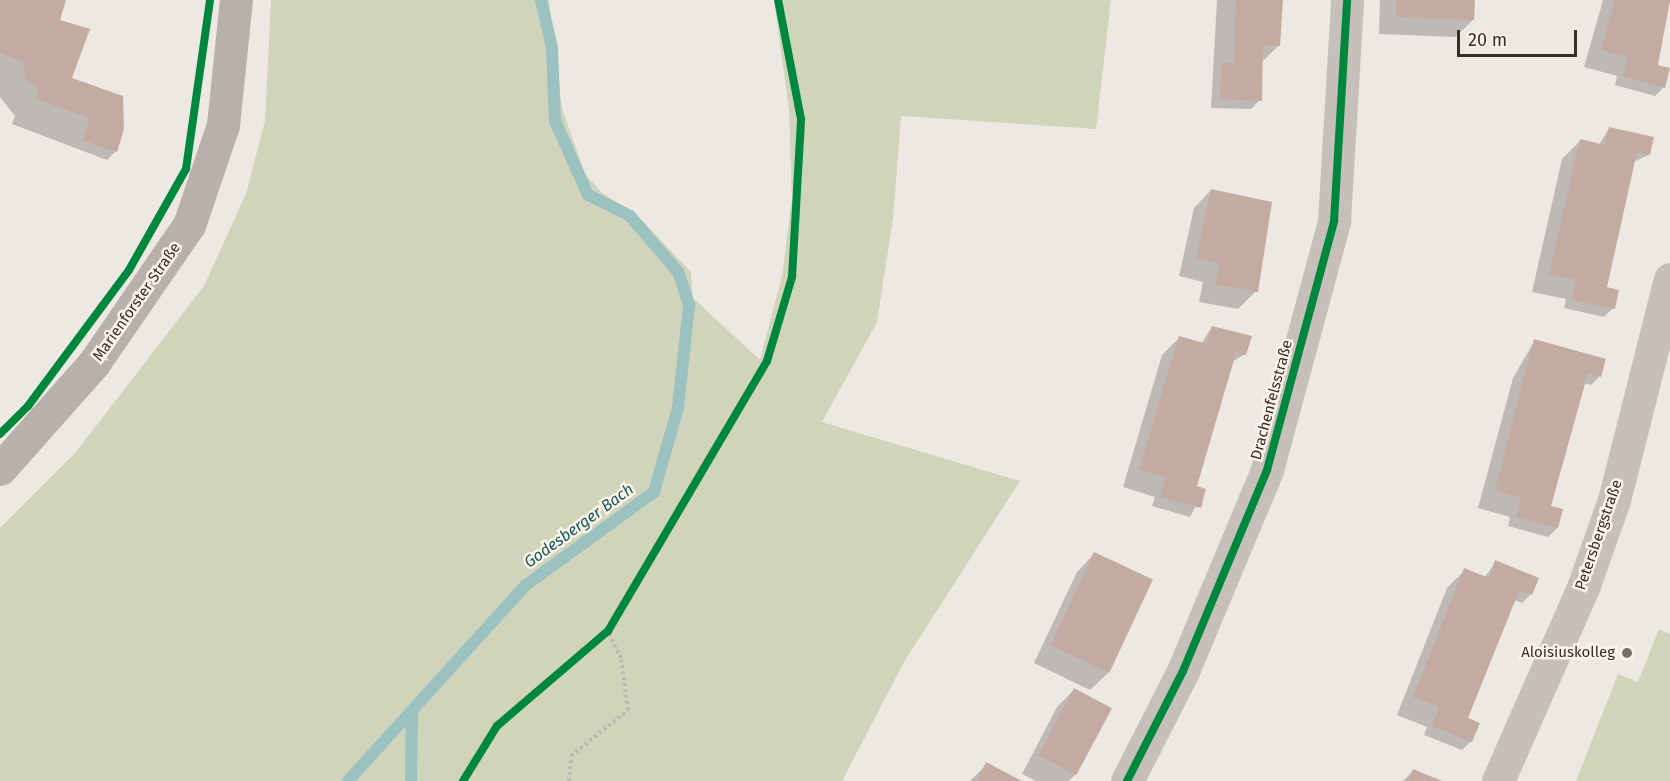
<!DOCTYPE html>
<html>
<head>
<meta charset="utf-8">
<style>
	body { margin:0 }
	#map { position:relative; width:1670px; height:781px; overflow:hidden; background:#eee8e2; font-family:"Fira Sans",sans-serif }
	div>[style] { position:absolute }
	.green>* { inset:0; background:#d0d4ba }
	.shadow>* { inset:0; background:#0003 }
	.stream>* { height:12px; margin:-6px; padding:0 6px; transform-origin:6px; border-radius:6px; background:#9bc2c1 }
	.building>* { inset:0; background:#c3aba2; transform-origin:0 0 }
	.path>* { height:4px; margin-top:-2px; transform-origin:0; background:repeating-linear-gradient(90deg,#c0b8b2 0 3px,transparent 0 6px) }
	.street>* { height:33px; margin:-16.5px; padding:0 16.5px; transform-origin:16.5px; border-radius:16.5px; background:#c7c0ba }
	.secondary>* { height:33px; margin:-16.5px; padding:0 16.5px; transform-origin:16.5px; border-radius:16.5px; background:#b8b0aa }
	.cycleway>* { height:8px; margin:-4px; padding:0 4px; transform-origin:4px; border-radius:4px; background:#00873e }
	.dots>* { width:16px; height:16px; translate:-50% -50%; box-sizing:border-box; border:3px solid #fbf2e8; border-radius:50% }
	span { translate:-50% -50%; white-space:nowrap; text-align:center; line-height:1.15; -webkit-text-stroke:5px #fbf2e8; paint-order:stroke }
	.street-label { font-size:15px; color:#392d28 }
	.poi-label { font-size:15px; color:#392d28 }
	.right { translate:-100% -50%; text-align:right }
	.water-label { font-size:16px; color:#1a5b5e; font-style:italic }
	.scale { position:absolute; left:1457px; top:30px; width:120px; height:27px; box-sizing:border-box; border:3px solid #392d28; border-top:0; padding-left:8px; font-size:18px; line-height:21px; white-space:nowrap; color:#392d28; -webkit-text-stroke:4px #fbf2e8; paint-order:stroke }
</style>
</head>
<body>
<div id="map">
	<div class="green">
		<div style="clip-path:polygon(271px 0,549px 0,562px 108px,585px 174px,602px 193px,635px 213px,691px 272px,693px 298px,760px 360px,782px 276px,792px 198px,789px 109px,774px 0,1111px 0,1096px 129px,901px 116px,893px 219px,877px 322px,822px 422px,1020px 481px,904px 662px,842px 781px,0 781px,0 528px,76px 452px,204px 286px,246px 194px,265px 121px)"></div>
		<div style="clip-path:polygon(1659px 629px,1670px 634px,1670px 781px,1576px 781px,1618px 674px,1638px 682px)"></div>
	</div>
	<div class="shadow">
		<div style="clip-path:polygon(0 0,64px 0,58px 20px,70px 79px,116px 151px,107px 160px,12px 124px,15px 116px,0 97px)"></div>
		<div style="clip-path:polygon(1217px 0,1281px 0,1278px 46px,1262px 62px,1260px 100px,1251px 109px,1211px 108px)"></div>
		<div style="clip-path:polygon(1380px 0,1474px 0,1473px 20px,1455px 37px,1379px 34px)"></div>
		<div style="clip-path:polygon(1603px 0,1670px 0,1657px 64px,1664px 87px,1655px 96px,1615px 85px,1617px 76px,1584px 67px)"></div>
		<div style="clip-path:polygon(1609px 128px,1649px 155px,1633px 162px,1605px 288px,1613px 308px,1604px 317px,1564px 308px,1566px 299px,1532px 292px,1562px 159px,1580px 141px,1599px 145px)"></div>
		<div style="clip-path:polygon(1211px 190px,1256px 291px,1238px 309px,1199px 302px,1203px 282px,1179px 276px,1194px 208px)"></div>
		<div style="clip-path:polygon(1212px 327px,1245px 354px,1232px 362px,1195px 487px,1204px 490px,1190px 517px,1152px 506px,1155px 497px,1123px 487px,1162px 355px,1179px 338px,1201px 344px)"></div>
		<div style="clip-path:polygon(1535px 340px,1600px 376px,1591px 385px,1584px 383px,1550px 505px,1557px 528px,1548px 537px,1508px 526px,1510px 517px,1478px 508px,1513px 378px)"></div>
		<div style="clip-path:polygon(1094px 554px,1151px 581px,1108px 673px,1090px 690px,1034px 663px,1077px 572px)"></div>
		<div style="clip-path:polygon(1496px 562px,1531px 594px,1522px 603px,1514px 600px,1467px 717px,1471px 741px,1462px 750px,1424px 735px,1427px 727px,1397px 715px,1447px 588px,1465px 570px,1484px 578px)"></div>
		<div style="clip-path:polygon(1075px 689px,1075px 775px,1069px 781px,1036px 781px,1022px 774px,1057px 707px)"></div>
		<div style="clip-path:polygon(987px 764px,1019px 781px,970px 781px)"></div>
		<div style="clip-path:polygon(1413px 771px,1438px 781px,1403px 781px)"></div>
	</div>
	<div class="stream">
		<div style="left:348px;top:781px;width:265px;rotate:-47.8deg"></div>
		<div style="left:526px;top:585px;width:158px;rotate:-36deg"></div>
		<div style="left:654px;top:492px;width:87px;rotate:-74.1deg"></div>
		<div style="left:678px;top:408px;width:104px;rotate:-83.9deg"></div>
		<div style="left:689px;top:305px;width:35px;rotate:-108deg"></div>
		<div style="left:678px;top:272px;width:74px;rotate:-130.6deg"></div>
		<div style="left:630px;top:216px;width:47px;rotate:-153.4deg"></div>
		<div style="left:588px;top:195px;width:81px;rotate:-114deg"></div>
		<div style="left:555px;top:121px;width:73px;rotate:-92.4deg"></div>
		<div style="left:552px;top:48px;width:49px;rotate:-102.9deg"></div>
		<div style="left:411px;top:781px;width:70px;rotate:-89.2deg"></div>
	</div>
	<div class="building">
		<div style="clip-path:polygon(0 0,66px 0,60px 20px,90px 29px,72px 78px,123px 96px,124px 129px,117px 152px,82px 140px,90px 118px,36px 99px,39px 90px,25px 79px,23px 62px,0 53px)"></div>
		<div style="clip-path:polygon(1236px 0,1283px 0,1280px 46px,1263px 46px,1262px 101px,1220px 99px,1221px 63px,1234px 63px)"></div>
		<div style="clip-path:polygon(1396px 0,1475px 0,1474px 20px,1396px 17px)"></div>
		<div style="clip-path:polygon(1615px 0,1670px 0,1658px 65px,1670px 68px,1665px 88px,1623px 76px,1628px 57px,1601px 50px)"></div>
		<div style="clip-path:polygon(1609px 127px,1654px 137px,1650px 155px,1637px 152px,1607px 287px,1619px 290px,1615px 309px,1572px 300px,1576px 280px,1549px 274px,1580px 139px,1605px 145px)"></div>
		<div style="clip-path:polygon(1211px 189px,1272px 202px,1258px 292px,1215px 285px,1220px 264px,1196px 258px)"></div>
		<div style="clip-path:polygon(1212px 326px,1252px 336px,1246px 355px,1236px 353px,1197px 486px,1206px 489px,1201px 508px,1160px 497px,1166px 477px,1139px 470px,1179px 336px,1207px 344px)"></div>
		<div style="clip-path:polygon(1534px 339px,1606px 359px,1601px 377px,1588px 373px,1551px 506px,1563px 509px,1558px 528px,1516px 517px,1521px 498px,1495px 490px)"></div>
		<div style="left:1094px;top:552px;width:65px;height:103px;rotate:25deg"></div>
		<div style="clip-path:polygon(1495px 560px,1539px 578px,1532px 595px,1519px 591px,1468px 718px,1480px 723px,1472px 742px,1432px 726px,1439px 707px,1413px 697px,1464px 568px,1489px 578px)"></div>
		<div style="left:1074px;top:688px;width:43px;height:76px;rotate:28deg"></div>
		<div style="clip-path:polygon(986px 762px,1022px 781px,977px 781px)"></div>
		<div style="clip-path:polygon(1413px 769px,1442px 781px,1408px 781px)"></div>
	</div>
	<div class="path">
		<div style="left:569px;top:781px;width:25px;rotate:-85deg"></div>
		<div style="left:571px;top:756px;width:73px;rotate:-38.9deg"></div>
		<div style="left:628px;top:710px;width:52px;rotate:-97.7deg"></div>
		<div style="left:621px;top:658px;width:30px;rotate:-116deg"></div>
	</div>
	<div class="street">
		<div style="left:1127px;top:781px;width:123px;rotate:-63deg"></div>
		<div style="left:1183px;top:671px;width:218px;rotate:-67.3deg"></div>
		<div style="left:1267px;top:470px;width:258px;rotate:-74.9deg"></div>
		<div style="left:1334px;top:221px;width:221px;rotate:-86.6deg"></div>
		<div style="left:1498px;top:781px;width:214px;rotate:-66.3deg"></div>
		<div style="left:1584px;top:585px;width:90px;rotate:-70.6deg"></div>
		<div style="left:1614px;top:500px;width:228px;rotate:-75.8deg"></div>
	</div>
	<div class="secondary">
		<div style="left:0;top:469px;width:142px;rotate:-48.4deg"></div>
		<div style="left:94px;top:363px;width:168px;rotate:-55.5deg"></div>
		<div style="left:189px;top:225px;width:106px;rotate:-71.2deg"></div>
		<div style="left:223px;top:125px;width:126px;rotate:-84.1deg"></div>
	</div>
	<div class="cycleway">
		<div style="left:0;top:434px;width:40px;rotate:-45deg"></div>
		<div style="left:28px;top:406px;width:169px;rotate:-53.4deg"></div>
		<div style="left:129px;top:270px;width:116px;rotate:-60.6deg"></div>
		<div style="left:186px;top:169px;width:171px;rotate:-81.9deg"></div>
		<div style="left:463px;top:781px;width:65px;rotate:-58.3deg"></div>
		<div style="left:497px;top:726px;width:146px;rotate:-40.6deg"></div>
		<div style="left:608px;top:631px;width:313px;rotate:-59.5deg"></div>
		<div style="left:767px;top:361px;width:88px;rotate:-73.4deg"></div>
		<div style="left:792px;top:277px;width:158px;rotate:-86.7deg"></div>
		<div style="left:801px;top:119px;width:121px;rotate:-100.9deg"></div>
		<div style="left:1127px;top:781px;width:123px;rotate:-63deg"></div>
		<div style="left:1183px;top:671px;width:218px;rotate:-67.3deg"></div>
		<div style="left:1267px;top:470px;width:258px;rotate:-74.9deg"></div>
		<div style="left:1334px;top:221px;width:221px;rotate:-86.6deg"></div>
	</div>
	<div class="dots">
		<div style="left:1627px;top:653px;background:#786e69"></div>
	</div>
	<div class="street-label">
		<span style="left:137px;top:302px;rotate:-55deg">Marienforster Straße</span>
		<span style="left:1272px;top:400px;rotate:-75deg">Drachenfelsstraße</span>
		<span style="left:1599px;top:535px;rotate:-71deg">Petersbergstraße</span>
	</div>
	<div class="poi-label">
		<span class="right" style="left:1615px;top:653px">Aloisiuskolleg</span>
	</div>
	<div class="water-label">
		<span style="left:579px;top:526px;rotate:-36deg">Godesberger Bach</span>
	</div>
	<div class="scale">20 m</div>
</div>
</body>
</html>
